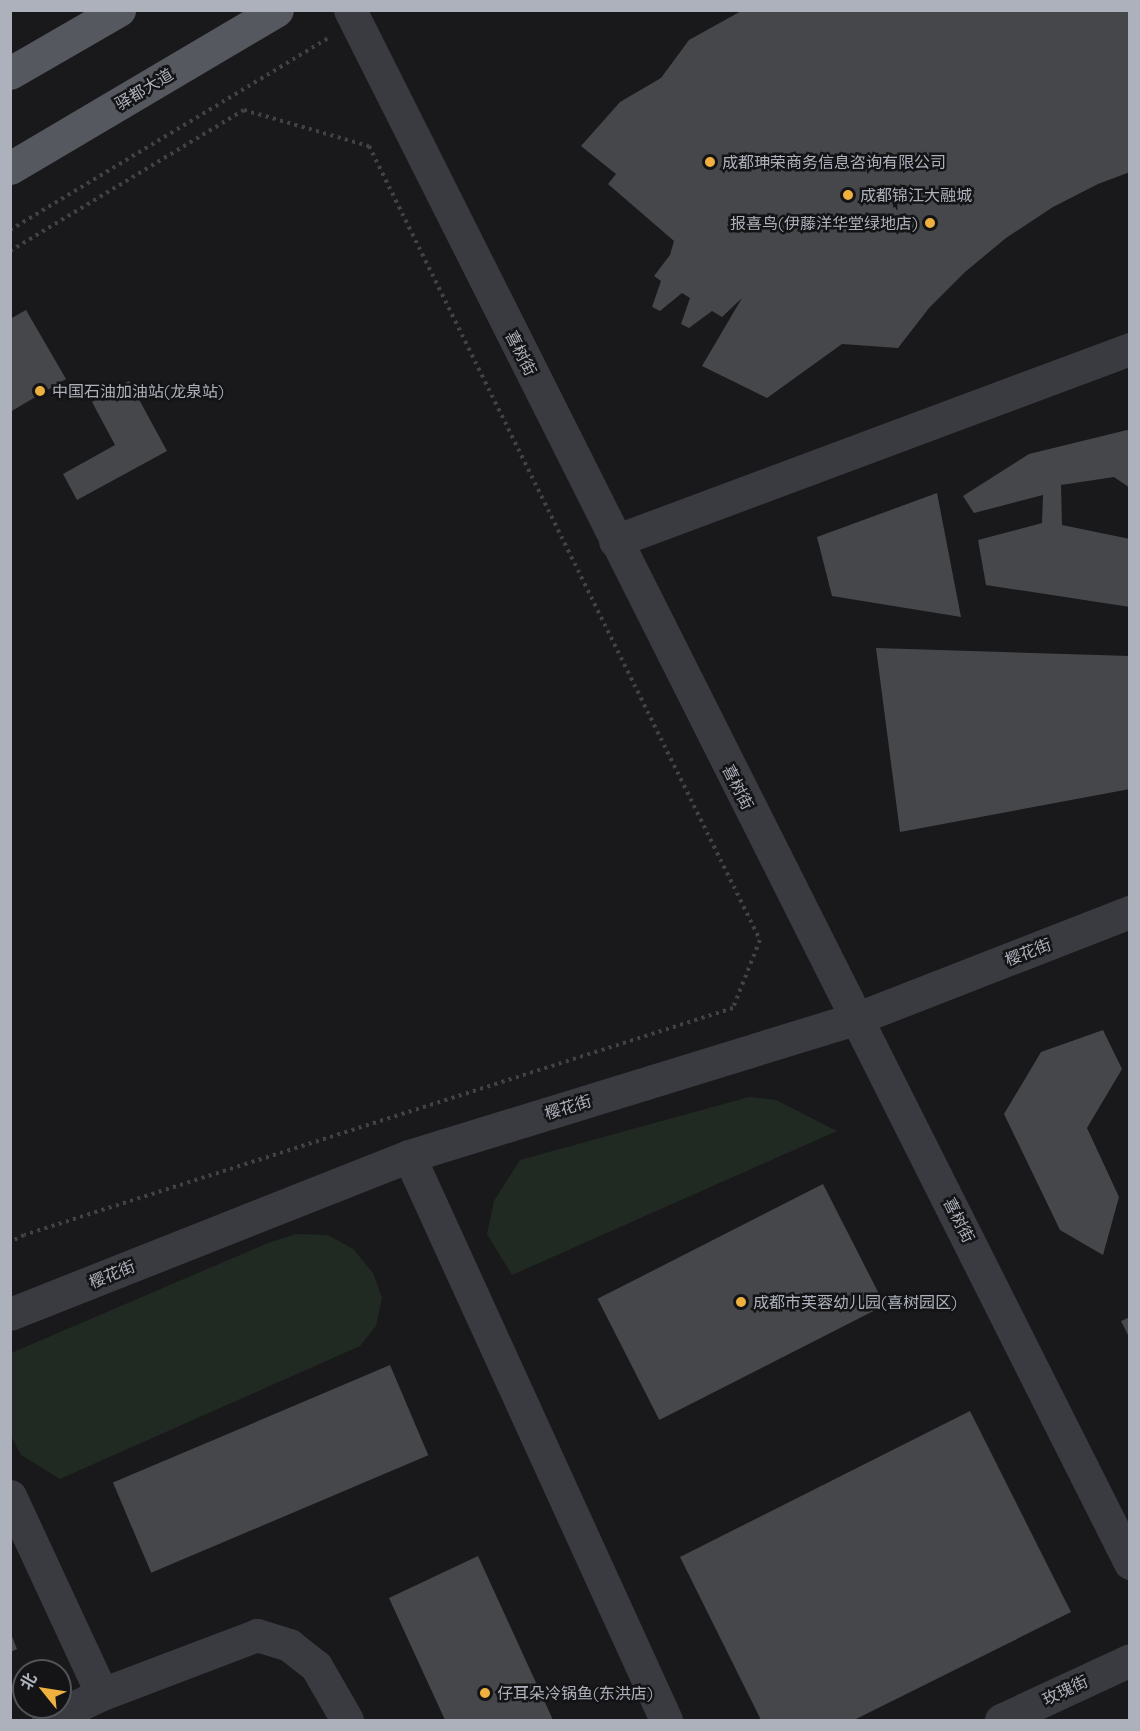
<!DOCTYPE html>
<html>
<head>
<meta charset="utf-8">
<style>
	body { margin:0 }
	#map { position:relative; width:1140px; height:1731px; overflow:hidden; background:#19191b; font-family:Quicksand,"Noto Sans SC",sans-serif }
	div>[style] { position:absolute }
	.green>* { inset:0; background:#212a22 }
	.building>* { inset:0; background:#46474b; transform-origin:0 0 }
	.path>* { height:4px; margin-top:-2px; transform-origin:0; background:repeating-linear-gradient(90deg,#404247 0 3px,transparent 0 7.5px) }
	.minor>* { height:33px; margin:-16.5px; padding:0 16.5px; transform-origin:16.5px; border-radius:16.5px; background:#3a3b40 }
	.primary>* { height:33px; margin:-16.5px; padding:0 16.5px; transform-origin:16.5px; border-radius:16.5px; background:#56585f }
	.dots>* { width:16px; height:16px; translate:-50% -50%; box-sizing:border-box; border:3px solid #141416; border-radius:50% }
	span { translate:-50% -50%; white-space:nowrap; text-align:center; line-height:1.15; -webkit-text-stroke:5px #141416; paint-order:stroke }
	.street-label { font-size:16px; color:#acb1bb }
	.poi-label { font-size:16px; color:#acb1bb }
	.left { translate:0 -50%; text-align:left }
	.right { translate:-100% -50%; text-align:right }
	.frame { position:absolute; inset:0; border:12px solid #acb1bb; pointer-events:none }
	.north { position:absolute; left:12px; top:1659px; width:60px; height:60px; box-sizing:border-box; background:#141416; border:2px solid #515358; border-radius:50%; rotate:300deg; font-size:16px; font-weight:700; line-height:24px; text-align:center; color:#acb1bb }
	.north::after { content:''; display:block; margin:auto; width:21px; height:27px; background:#eeb03f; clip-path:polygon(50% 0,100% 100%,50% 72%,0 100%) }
</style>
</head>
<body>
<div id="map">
	<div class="green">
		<div style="clip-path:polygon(749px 1097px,776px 1100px,837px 1131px,512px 1275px,487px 1234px,494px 1201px,520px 1160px)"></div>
		<div style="clip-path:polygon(296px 1234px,328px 1235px,353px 1249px,373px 1273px,382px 1298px,376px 1326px,360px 1346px,60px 1479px,21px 1455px,11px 1436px,11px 1353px,268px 1243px)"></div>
	</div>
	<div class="building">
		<div style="clip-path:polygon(743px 10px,1130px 10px,1130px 172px,1098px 184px,1053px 207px,1006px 238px,965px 272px,929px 308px,898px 348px,842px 344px,767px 398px,702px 366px,742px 298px,722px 317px,712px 311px,689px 328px,681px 324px,690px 298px,682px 293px,660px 311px,652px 307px,661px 281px,654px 276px,670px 255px,674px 241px,608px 184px,616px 174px,581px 146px,620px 102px,661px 78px,689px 40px)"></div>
		<div style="clip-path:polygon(26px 310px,66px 379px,10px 412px,10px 319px)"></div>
		<div style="clip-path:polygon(129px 381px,167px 451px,77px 500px,63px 474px,115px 445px,92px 402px)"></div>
		<div style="clip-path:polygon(1127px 430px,1130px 431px,1130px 488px,1114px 477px,1061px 485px,1062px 525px,1130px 539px,1130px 607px,986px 585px,978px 540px,1042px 523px,1043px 495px,974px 513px,963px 496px,1029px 454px)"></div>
		<div style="clip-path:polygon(937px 493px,961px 617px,832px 596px,817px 537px)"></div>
		<div style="clip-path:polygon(876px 648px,1130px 656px,1130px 789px,900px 832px)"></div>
		<div style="clip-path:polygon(1103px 1030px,1122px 1069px,1087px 1128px,1119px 1197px,1103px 1255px,1060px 1230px,1004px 1114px,1041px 1052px)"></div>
		<div style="left:823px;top:1184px;width:136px;height:253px;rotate:63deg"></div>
		<div style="clip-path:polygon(1130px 1317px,1130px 1339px,1121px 1321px)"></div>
		<div style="left:390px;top:1365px;width:98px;height:301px;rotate:67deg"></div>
		<div style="clip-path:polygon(970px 1411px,1071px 1612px,854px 1720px,761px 1720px,680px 1557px)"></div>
		<div style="clip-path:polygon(478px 1556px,553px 1720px,445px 1720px,389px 1598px)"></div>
		<div style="clip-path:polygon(11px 1634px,17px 1649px,11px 1652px)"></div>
	</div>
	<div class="path">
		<div style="left:10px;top:230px;width:371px;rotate:-31.1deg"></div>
		<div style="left:10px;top:251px;width:273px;rotate:-31.1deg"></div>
		<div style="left:244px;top:110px;width:130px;rotate:16.1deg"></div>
		<div style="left:369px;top:146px;width:885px;rotate:63.78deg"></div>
		<div style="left:760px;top:940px;width:73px;rotate:111.7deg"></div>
		<div style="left:733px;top:1008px;width:744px;rotate:162.25deg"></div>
		<div style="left:24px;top:1235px;width:16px;rotate:153deg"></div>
	</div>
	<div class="minor">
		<div style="left:350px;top:10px;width:1738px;rotate:63.33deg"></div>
		<div style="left:615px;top:541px;width:550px;rotate:-20.45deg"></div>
		<div style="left:409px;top:1156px;width:620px;rotate:65.5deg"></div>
		<div style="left:10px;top:1314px;width:429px;rotate:-21.6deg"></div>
		<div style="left:409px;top:1156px;width:467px;rotate:-17.1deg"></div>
		<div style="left:855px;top:1019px;width:295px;rotate:-21.3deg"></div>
		<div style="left:10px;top:1496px;width:218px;rotate:65.1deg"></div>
		<div style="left:48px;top:1720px;width:60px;rotate:-25.7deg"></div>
		<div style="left:102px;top:1694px;width:166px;rotate:-20.8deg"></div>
		<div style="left:257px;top:1635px;width:34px;rotate:17deg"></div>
		<div style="left:289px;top:1645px;width:34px;rotate:38deg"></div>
		<div style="left:316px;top:1666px;width:62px;rotate:60.1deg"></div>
		<div style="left:1001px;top:1720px;width:142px;rotate:-24.9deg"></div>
	</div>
	<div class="primary">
		<div style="left:10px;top:73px;width:126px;rotate:-30deg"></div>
		<div style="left:10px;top:168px;width:310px;rotate:-30.6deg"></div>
	</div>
	<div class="dots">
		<div style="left:710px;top:162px;background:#eeb03f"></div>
		<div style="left:848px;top:195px;background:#eeb03f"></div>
		<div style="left:930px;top:223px;background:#eeb03f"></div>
		<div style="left:40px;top:391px;background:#eeb03f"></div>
		<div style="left:741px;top:1302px;background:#eeb03f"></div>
		<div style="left:485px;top:1693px;background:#eeb03f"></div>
	</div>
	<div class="street-label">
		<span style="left:144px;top:89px;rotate:-31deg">驿都大道</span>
		<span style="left:521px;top:353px;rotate:63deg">喜树街</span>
		<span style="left:738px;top:787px;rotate:63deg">喜树街</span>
		<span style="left:1028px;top:952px;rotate:-21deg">樱花街</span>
		<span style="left:568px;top:1107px;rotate:-17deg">樱花街</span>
		<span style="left:959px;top:1220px;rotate:63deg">喜树街</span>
		<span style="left:112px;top:1274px;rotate:-22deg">樱花街</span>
		<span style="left:1065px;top:1690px;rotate:-25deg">玫瑰街</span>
	</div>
	<div class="poi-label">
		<span class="left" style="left:722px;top:162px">成都珅荣商务信息咨询有限公司</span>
		<span class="left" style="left:860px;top:195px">成都锦江大融城</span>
		<span class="right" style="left:918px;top:223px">报喜鸟(伊藤洋华堂绿地店)</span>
		<span class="left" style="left:52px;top:391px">中国石油加油站(龙泉站)</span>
		<span class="left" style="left:753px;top:1302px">成都市芙蓉幼儿园(喜树园区)</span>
		<span class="left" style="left:497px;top:1693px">仔耳朵冷锅鱼(东洪店)</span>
	</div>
	<div class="frame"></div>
	<div class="north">北</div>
</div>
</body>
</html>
